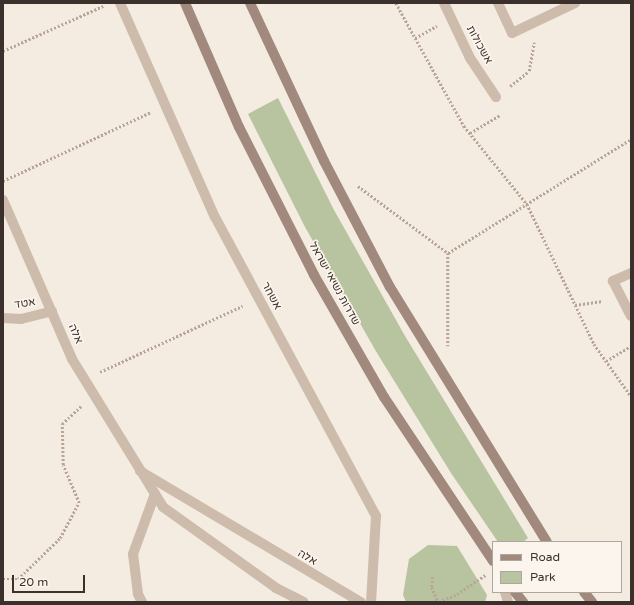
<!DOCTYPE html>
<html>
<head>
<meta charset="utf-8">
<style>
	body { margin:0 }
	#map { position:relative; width:634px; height:605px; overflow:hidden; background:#f4ebe1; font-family:"Varela Round",Heebo,sans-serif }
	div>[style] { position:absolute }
	.green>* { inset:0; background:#b8c4a0 }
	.path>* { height:2.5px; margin-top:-1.25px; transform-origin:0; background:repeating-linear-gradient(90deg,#b9a596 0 2px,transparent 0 4px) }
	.service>* { height:10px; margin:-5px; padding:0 5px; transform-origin:5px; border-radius:5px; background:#cdbbac }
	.minor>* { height:10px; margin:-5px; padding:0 5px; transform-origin:5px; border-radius:5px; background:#cdbbac }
	.secondary>* { height:10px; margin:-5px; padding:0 5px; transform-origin:5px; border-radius:5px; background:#a18a7d }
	span { translate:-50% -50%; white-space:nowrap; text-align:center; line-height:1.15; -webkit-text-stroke:3.5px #fbf5ee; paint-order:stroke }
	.street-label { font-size:11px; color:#3b302b }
	.frame { position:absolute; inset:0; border:4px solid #3b302b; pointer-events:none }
	.legend { position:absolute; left:492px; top:541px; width:130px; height:52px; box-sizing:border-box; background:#fbf5ee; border:1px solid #aea6a0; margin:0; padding:5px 7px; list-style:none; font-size:12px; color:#3b302b }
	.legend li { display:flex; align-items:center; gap:8px; height:20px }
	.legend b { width:20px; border:1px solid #aea6a0 }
	.scale { position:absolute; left:12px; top:575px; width:73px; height:18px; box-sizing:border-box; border:2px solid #3b302b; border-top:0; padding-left:5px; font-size:12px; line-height:14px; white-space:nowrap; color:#3b302b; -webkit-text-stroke:3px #fbf5ee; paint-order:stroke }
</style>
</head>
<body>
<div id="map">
	<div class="green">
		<div style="clip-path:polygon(278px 98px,334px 210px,405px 336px,528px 538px,523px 542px,498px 542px,451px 473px,377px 353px,305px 227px,248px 114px)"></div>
		<div style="clip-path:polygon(428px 545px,457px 546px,487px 595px,485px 602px,406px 602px,403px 595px,409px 559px)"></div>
	</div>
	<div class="path">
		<div style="left:396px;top:3px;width:141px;rotate:61.1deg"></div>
		<div style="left:464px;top:126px;width:100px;rotate:51.1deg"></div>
		<div style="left:527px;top:204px;width:155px;rotate:64.4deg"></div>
		<div style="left:594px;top:344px;width:64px;rotate:54.6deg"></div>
		<div style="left:415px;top:38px;width:25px;rotate:-29deg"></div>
		<div style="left:3px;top:51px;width:110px;rotate:-24.2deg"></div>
		<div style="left:510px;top:86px;width:24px;rotate:-38deg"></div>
		<div style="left:529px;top:71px;width:29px;rotate:-80deg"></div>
		<div style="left:470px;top:133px;width:35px;rotate:-31deg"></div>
		<div style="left:3px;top:181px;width:163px;rotate:-25deg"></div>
		<div style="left:358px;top:186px;width:112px;rotate:36.7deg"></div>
		<div style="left:448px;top:253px;width:216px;rotate:-31.9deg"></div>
		<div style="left:448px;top:253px;width:93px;rotate:90deg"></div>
		<div style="left:575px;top:305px;width:28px;rotate:-8deg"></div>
		<div style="left:606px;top:361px;width:29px;rotate:-31deg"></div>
		<div style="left:100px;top:372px;width:157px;rotate:-24.9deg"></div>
		<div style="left:433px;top:577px;width:10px;rotate:96deg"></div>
		<div style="left:432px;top:587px;width:16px;rotate:68deg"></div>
		<div style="left:3px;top:579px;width:15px"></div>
		<div style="left:18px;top:579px;width:59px;rotate:-44.3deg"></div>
		<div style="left:60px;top:538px;width:40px;rotate:-62deg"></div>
		<div style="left:79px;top:503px;width:41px;rotate:-112.8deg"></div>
		<div style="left:63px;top:465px;width:41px;rotate:-91.4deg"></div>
		<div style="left:62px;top:424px;width:26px;rotate:-43deg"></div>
		<div style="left:439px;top:602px;width:20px;rotate:-24deg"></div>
		<div style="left:457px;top:594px;width:34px;rotate:-34deg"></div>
	</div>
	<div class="service">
		<div style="left:444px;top:3px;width:61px;rotate:64.7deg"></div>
		<div style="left:470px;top:58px;width:47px;rotate:56.3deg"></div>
		<div style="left:498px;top:3px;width:33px;rotate:65deg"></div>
		<div style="left:512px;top:33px;width:70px;rotate:-25.5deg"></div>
		<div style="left:631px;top:273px;width:20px;rotate:156deg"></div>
		<div style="left:613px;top:281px;width:39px;rotate:63deg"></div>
		<div style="left:142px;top:602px;width:9px;rotate:-117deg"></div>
		<div style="left:138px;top:594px;width:40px;rotate:-97.1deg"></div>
		<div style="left:133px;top:554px;width:64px;rotate:-69.9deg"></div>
	</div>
	<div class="minor">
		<div style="left:120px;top:3px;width:234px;rotate:66.1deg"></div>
		<div style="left:215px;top:217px;width:340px;rotate:61.7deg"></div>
		<div style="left:376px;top:516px;width:86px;rotate:93.3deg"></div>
		<div style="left:3px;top:200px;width:173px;rotate:66.5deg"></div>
		<div style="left:72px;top:359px;width:174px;rotate:58.4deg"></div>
		<div style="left:163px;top:507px;width:139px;rotate:35.6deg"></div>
		<div style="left:276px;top:588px;width:31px;rotate:27deg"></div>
		<div style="left:3px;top:318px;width:18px;rotate:3deg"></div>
		<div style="left:21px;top:319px;width:32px;rotate:-14deg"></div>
		<div style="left:140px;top:471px;width:257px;rotate:30.7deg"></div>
		<div style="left:505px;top:592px;width:10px;rotate:73deg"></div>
	</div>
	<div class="secondary">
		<div style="left:185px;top:3px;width:135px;rotate:66.5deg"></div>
		<div style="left:239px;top:127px;width:166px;rotate:63.1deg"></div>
		<div style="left:314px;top:275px;width:141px;rotate:60.2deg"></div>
		<div style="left:384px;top:397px;width:197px;rotate:56.4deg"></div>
		<div style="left:250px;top:3px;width:174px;rotate:64.9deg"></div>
		<div style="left:324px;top:161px;width:142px;rotate:62.4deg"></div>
		<div style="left:390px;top:287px;width:299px;rotate:58.4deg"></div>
		<div style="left:515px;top:592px;width:13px;rotate:51deg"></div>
		<div style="left:584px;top:592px;width:13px;rotate:51deg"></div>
	</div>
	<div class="street-label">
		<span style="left:479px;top:45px;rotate:61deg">אשכולות</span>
		<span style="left:334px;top:284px;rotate:61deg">שדרות נשיאי ישראל</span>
		<span style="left:271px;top:296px;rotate:62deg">אשחר</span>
		<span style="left:25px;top:304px;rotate:-9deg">אטד</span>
		<span style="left:75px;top:334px;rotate:67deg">אלה</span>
		<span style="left:307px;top:558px;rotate:30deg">אלה</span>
	</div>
	<div class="frame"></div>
	<ul class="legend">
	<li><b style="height:5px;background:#a18a7d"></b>Road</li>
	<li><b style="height:11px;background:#b8c4a0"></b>Park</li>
	</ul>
	<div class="scale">20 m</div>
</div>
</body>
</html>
